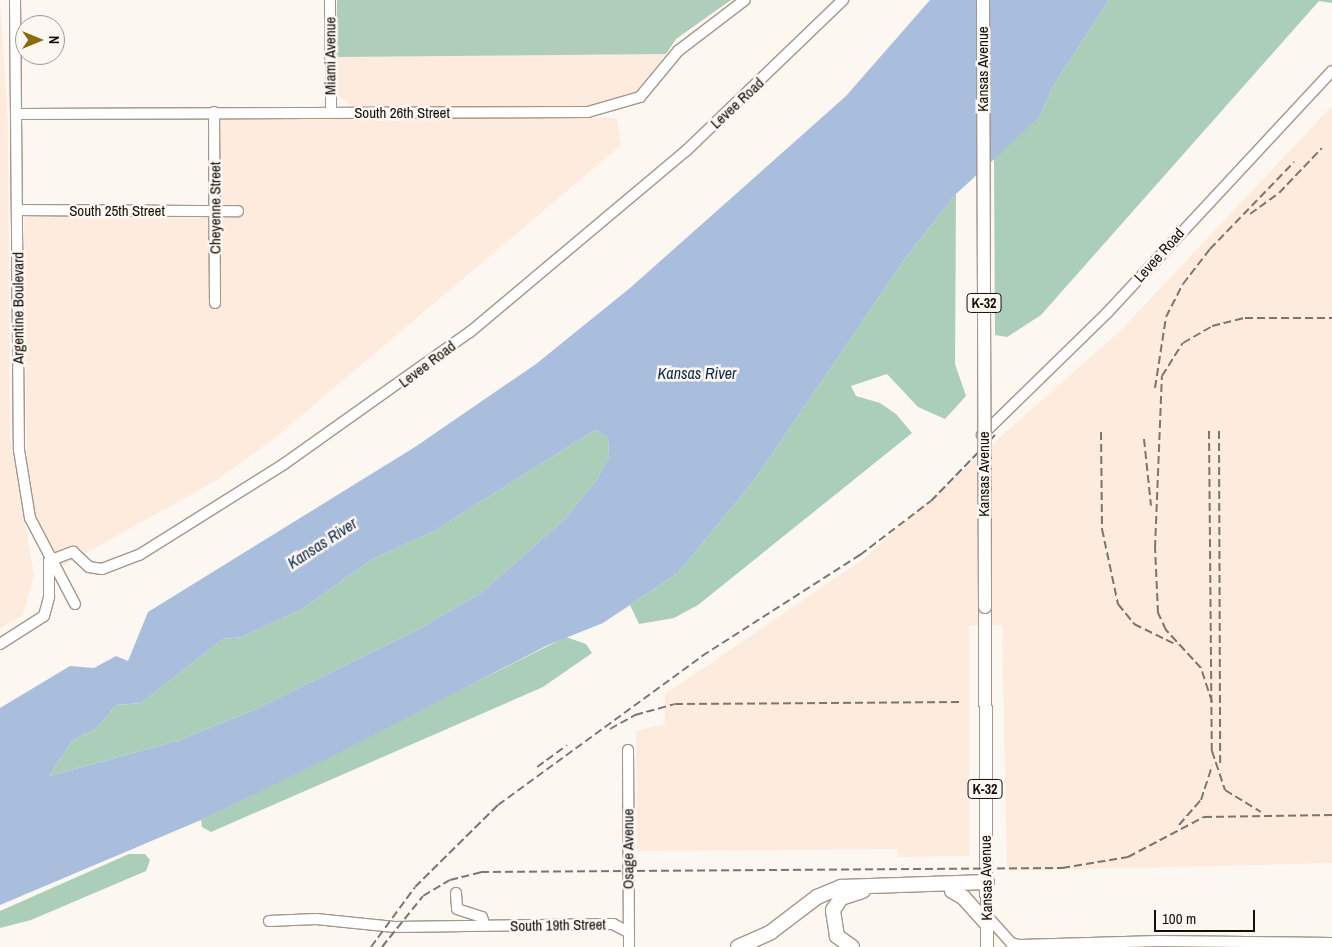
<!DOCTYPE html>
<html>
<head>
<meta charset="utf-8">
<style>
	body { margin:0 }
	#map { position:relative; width:1332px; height:947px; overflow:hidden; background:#fdf7f1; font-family:"Archivo Narrow",sans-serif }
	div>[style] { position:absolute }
	.built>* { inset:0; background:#fdebdd }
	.green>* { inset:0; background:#aeceba }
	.forest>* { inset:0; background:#aaceb7 }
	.water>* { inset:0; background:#a9bedd }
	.roads { filter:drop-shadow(1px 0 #a5978b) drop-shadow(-1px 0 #a5978b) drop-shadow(0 1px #a5978b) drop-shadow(0 -1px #a5978b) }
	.minor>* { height:10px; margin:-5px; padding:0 5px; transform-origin:5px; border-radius:5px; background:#fff }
	.major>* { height:12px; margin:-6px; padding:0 6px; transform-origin:6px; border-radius:6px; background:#fff }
	.highway>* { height:14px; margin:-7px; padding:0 7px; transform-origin:7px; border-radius:7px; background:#fff }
	.rail>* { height:2px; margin-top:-1px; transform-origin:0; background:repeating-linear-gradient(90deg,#7a756f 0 8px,transparent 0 12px) }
	.bridges { filter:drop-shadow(1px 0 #a5978b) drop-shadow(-1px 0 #a5978b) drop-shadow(0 1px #a5978b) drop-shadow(0 -1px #a5978b) }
	.major-bridge>* { height:12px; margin:-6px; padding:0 6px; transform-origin:6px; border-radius:6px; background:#fff }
	span { translate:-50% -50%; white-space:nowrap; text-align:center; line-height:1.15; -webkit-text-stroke:5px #fdf7f1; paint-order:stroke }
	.shield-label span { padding:1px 4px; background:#fdf7f1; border:1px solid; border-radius:4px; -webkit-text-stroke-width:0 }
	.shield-label { font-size:14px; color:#130f0a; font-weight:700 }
	.street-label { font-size:15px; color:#130f0a }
	.water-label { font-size:16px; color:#0e2850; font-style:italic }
	.north { position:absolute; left:15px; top:15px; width:50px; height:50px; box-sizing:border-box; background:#fdf7f1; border:1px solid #9f9a95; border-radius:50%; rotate:90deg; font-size:14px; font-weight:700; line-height:20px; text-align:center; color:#130f0a }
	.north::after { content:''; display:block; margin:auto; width:18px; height:22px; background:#8b6b0b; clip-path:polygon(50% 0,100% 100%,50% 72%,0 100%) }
	.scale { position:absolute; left:1154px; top:910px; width:101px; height:22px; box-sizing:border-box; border:2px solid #130f0a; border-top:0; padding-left:6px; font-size:15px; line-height:18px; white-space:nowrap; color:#130f0a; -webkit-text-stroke:4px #fdf7f1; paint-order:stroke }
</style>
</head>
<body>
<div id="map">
	<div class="built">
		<div style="clip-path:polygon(0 0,8px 122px,10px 435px,34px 575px,23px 615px,0 628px)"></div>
		<div style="clip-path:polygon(666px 54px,633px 95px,602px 107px,351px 106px,336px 93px,336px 57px)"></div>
		<div style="clip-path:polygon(1332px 106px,1332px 863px,1007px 871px,1002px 625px,969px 626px,969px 856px,898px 857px,897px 849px,637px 851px,636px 731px,665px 724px,665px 694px,862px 560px,1121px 330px)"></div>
		<div style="clip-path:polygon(223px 115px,617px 118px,621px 145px,276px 437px,217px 480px,59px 568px,33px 509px,27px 472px,24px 218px,34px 213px,219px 214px,219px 118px)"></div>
	</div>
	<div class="green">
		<div style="clip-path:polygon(337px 0,731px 0,676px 39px,666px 54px,336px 57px)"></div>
	</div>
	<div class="forest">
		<div style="clip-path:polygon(1109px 0,1332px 0,1332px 3px,1319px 1px,1041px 315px,1007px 337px,995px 335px,994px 158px,1040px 117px,1052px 88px)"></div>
		<div style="clip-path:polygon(956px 194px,955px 364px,966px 396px,945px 419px,918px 407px,887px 374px,851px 386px,856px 396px,880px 403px,896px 414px,912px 433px,698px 605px,674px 618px,639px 624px,630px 605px,678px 573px,755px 479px,907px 256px)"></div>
		<div style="clip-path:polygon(595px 430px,608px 437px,609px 457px,598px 478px,564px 520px,481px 593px,419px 629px,254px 710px,177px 741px,49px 776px,73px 740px,96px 729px,116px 705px,141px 703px,223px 639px,242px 637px,302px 609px,371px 560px,434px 531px)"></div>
		<div style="clip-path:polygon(566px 637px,586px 644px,592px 653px,543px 687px,211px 832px,202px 827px,201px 820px)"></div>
		<div style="clip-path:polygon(129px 854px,145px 854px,150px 860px,146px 871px,31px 920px,0 928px,0 911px)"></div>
	</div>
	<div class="water">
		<div style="clip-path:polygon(evenodd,930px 0,1109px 0,1052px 88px,1040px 117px,956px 194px,907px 256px,755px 479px,678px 573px,603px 623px,548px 645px,331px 757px,201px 820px,0 905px,0 708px,70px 666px,94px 668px,116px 656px,128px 661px,148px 612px,415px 447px,536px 364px,630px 288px,846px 96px,930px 0,595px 430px,608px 437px,609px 457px,598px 478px,564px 520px,481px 593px,419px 629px,254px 710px,177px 741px,49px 776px,73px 740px,96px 729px,116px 705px,141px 703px,223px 639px,242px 637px,302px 609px,371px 560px,434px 531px,595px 430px)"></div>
	</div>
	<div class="roads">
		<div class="minor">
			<div style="left:15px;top:0;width:450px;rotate:89.5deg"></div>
			<div style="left:19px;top:450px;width:69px;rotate:80.8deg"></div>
			<div style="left:30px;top:518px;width:97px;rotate:62.4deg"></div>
			<div style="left:330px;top:0;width:113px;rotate:89.5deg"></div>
			<div style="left:214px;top:112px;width:191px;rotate:89.7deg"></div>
			<div style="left:18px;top:114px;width:570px;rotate:-0.2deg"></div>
			<div style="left:588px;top:112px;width:54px;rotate:-16.1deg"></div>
			<div style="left:640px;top:97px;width:60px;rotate:-50.4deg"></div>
			<div style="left:678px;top:51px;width:84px;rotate:-37.3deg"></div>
			<div style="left:18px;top:210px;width:220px;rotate:0.3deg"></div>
			<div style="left:982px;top:435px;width:175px;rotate:-44.3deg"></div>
			<div style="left:1107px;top:313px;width:330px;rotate:-47.1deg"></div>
			<div style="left:0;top:644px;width:52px;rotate:-32.5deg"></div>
			<div style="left:44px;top:616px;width:20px;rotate:-75deg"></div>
			<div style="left:49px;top:597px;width:36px;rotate:-90deg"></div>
			<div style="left:49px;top:561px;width:26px;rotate:-21deg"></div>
			<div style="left:73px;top:552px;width:22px;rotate:43deg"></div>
			<div style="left:89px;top:567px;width:13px;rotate:9deg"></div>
			<div style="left:102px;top:569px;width:40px;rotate:-21deg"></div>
			<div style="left:139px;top:555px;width:171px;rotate:-32.1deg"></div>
			<div style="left:284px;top:464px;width:228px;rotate:-35.4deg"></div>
			<div style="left:470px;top:332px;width:282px;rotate:-40deg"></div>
			<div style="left:686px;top:151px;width:218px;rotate:-43.9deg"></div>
			<div style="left:628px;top:750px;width:197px;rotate:89.7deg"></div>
			<div style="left:456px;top:893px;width:16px;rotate:86deg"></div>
			<div style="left:457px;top:909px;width:26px;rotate:18deg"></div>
			<div style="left:482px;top:917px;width:9px;rotate:72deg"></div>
			<div style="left:987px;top:916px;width:36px;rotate:48deg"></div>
			<div style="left:1011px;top:943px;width:9px;rotate:13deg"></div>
			<div style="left:1020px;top:945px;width:139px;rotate:-1.6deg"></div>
			<div style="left:1159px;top:941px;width:173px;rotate:0.7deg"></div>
			<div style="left:269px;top:921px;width:47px;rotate:-2.4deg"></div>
			<div style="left:316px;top:919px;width:79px;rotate:5.8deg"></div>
			<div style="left:395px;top:927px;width:218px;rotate:-0.8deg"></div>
			<div style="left:613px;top:924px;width:17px;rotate:28deg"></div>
		</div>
		<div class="major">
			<div style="left:985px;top:607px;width:340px;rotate:89.7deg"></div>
		</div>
		<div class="highway">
			<div style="left:952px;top:891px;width:13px;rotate:29deg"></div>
			<div style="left:963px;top:897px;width:36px;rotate:48deg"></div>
			<div style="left:738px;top:947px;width:36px;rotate:-24deg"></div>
			<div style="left:771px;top:932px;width:58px;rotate:-37.3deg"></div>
			<div style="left:817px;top:897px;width:26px;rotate:-23deg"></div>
			<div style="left:841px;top:887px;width:146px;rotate:-2deg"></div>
			<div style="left:852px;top:947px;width:19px;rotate:-144deg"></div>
			<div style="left:837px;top:936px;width:26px;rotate:-99deg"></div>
			<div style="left:833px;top:910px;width:14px;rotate:-56deg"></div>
			<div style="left:841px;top:898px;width:23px;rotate:-18deg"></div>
		</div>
	</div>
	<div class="rail">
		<div style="left:1250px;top:214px;width:36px;rotate:-36deg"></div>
		<div style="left:1279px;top:193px;width:62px;rotate:-46.3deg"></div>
		<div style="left:1155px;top:388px;width:72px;rotate:-81.2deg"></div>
		<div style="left:1166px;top:317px;width:37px;rotate:-63deg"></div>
		<div style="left:1183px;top:284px;width:44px;rotate:-52.4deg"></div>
		<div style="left:1210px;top:249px;width:121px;rotate:-46deg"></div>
		<div style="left:1209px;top:431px;width:320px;rotate:89.5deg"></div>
		<div style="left:1212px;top:751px;width:41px;rotate:71.6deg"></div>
		<div style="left:1225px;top:790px;width:42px;rotate:31.4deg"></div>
		<div style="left:1219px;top:431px;width:333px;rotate:89.8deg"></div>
		<div style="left:1101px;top:432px;width:97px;rotate:89.4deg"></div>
		<div style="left:1102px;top:529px;width:77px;rotate:78deg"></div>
		<div style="left:1118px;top:604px;width:26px;rotate:51deg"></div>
		<div style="left:1134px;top:624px;width:48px;rotate:26deg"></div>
		<div style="left:1144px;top:439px;width:67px;rotate:84deg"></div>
		<div style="left:1212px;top:702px;width:36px;rotate:-108deg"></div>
		<div style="left:1201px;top:668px;width:52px;rotate:-132.6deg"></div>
		<div style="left:1166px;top:630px;width:19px;rotate:-115deg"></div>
		<div style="left:1158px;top:613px;width:65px;rotate:-92.6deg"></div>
		<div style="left:1155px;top:548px;width:172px;rotate:-87.7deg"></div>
		<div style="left:1162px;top:376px;width:39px;rotate:-58deg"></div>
		<div style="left:1183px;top:343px;width:34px;rotate:-30deg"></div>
		<div style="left:1212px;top:326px;width:34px;rotate:-14deg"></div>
		<div style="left:1245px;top:318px;width:87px"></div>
		<div style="left:610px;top:729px;width:29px;rotate:-29deg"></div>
		<div style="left:635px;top:715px;width:41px;rotate:-15.4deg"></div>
		<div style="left:675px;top:704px;width:285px;rotate:-0.4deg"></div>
		<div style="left:537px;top:767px;width:37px;rotate:-36deg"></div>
		<div style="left:1179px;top:825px;width:33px;rotate:-49deg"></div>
		<div style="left:1201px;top:800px;width:36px;rotate:-72deg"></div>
		<div style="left:371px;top:947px;width:74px;rotate:-53.7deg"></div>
		<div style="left:415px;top:887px;width:117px;rotate:-44.7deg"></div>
		<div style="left:498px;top:805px;width:253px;rotate:-36.1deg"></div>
		<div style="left:702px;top:656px;width:188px;rotate:-32.6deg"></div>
		<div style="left:860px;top:555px;width:89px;rotate:-37.3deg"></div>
		<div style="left:931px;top:501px;width:92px;rotate:-45.9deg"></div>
		<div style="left:382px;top:947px;width:65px;rotate:-51.2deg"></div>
		<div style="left:423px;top:896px;width:31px;rotate:-31deg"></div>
		<div style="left:450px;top:880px;width:32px;rotate:-14deg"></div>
		<div style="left:481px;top:872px;width:581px;rotate:-0.39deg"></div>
		<div style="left:1062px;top:868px;width:67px;rotate:-9.5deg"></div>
		<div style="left:1128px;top:857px;width:86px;rotate:-27.8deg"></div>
		<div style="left:1204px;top:817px;width:128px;rotate:-0.9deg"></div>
	</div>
	<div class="bridges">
		<div class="major-bridge">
			<div style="left:983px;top:0;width:607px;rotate:89.81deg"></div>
		</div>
	</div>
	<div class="shield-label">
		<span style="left:984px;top:303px">K-32</span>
		<span style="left:985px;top:789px">K-32</span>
	</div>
	<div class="street-label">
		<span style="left:330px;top:56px;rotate:-90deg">Miami Avenue</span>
		<span style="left:983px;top:69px;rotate:-90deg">Kansas Avenue</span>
		<span style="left:737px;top:103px;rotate:-43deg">Levee Road</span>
		<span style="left:402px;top:113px">South 26th Street</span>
		<span style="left:215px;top:208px;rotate:-90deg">Cheyenne Street</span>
		<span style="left:117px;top:211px">South 25th Street</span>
		<span style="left:1159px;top:255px;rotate:-48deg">Levee Road</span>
		<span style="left:18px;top:308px;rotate:-90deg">Argentine Boulevard</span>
		<span style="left:427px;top:364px;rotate:-37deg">Levee Road</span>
		<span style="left:984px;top:474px;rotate:-90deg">Kansas Avenue</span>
		<span style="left:628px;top:849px;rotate:-90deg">Osage Avenue</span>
		<span style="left:986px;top:878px;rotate:-91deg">Kansas Avenue</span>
		<span style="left:558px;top:925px;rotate:-1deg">South 19th Street</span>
	</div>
	<div class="water-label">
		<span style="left:697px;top:373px">Kansas River</span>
		<span style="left:322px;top:543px;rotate:-33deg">Kansas River</span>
	</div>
	<div class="north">N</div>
	<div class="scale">100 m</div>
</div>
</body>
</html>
